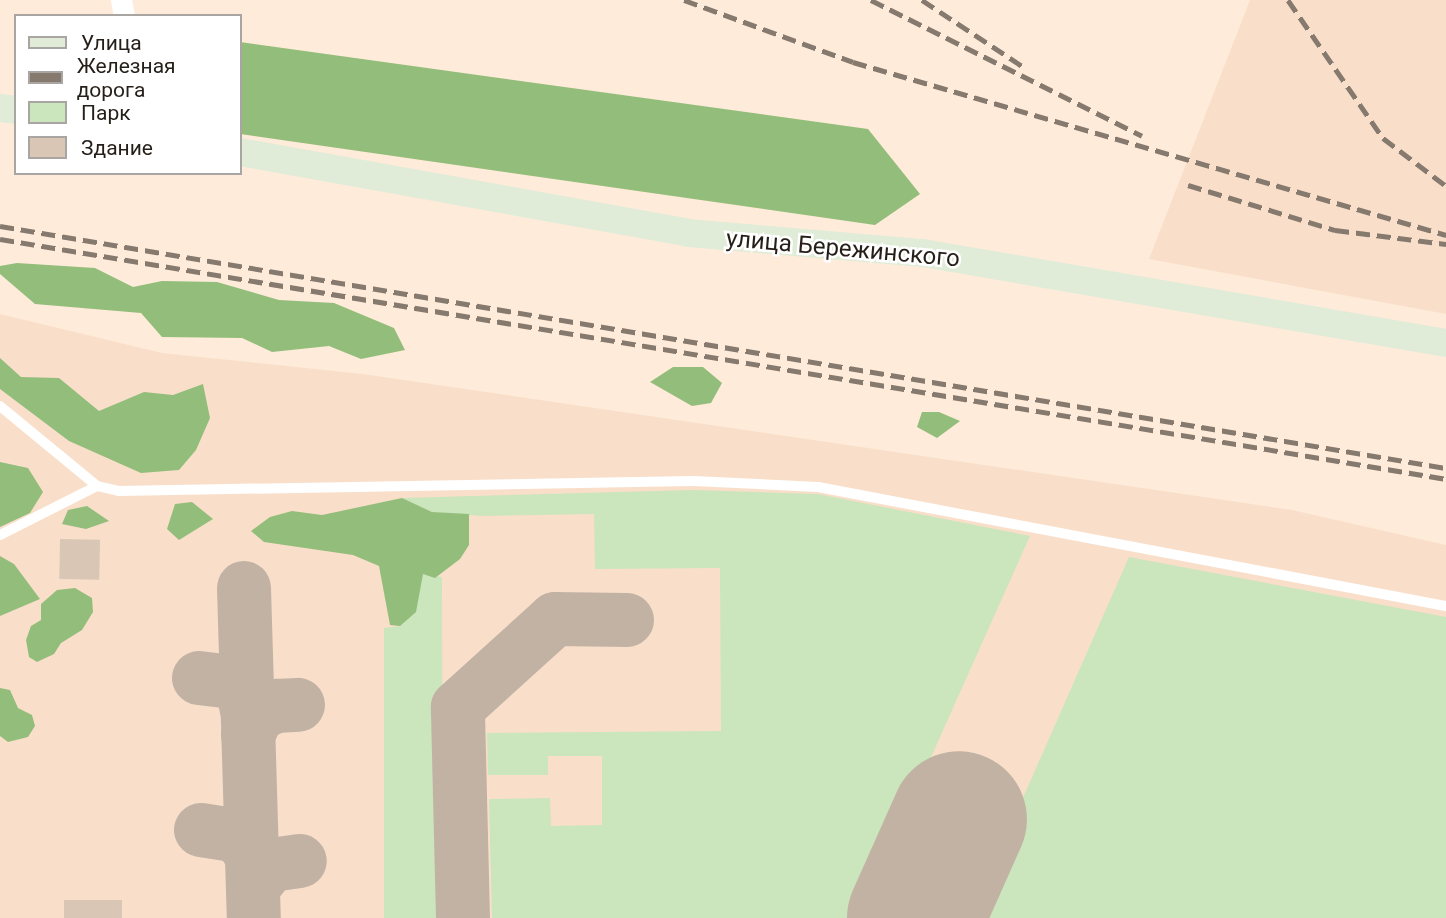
<!DOCTYPE html>
<html>
<head>
<meta charset="utf-8">
<style>
	body { margin:0 }
	#map { position:relative; width:1446px; height:918px; overflow:hidden; background:#ffebda; font-family:Roboto,sans-serif }
	div>[style] { position:absolute }
	.built>* { inset:0; background:#f9dfca }
	.green>* { inset:0; background:#cbe5bc }
	.forest>* { inset:0; background:#93bd7a }
	.taxiway>* { height:54px; margin:-27px; padding:0 27px; transform-origin:27px; border-radius:27px; background:#c2b2a4 }
	.runway>* { height:136px; margin:-68px; padding:0 68px; transform-origin:68px; border-radius:68px; background:#c2b2a4 }
	.building>* { inset:0; background:#d9c6b5; transform-origin:0 0 }
	.service>* { height:10px; margin:-5px; padding:0 5px; transform-origin:5px; border-radius:5px; background:#fff }
	.minor>* { height:21px; margin:-10.5px; padding:0 10.5px; transform-origin:10.5px; border-radius:10.5px; background:#fff }
	.secondary>* { height:28px; margin:-14px; padding:0 14px; transform-origin:14px; border-radius:14px; background:#e0ecd8 }
	.rail>* { height:5px; margin-top:-2.5px; transform-origin:0; background:repeating-linear-gradient(90deg,#86796e 0 14px,transparent 0 21px) }
	span { translate:-50% -50%; white-space:nowrap; text-align:center; line-height:1.15; -webkit-text-stroke:5px #fff; paint-order:stroke }
	.street-label { font-size:24px; color:#261f19 }
	.legend { position:absolute; left:14px; top:14px; width:228px; height:161px; box-sizing:border-box; background:#fff; border:2px solid #a8a5a3; margin:0; padding:9px 12px; list-style:none; font-size:21px; color:#261f19 }
	.legend li { display:flex; align-items:center; gap:14px; height:35px }
	.legend b { width:35px; border:2px solid #a8a5a3 }
</style>
</head>
<body>
<div id="map">
	<div class="built">
		<div style="clip-path:polygon(1250px 0,1446px 0,1446px 314px,1149px 259px)"></div>
		<div style="clip-path:polygon(0 314px,162px 353px,363px 374px,1292px 510px,1446px 545px,1446px 918px,0 918px)"></div>
	</div>
	<div class="green">
		<div style="clip-path:polygon(693px 490px,818px 494px,1030px 536px,859px 918px,492px 918px,489px 799px,550px 798px,551px 826px,602px 825px,602px 756px,548px 756px,548px 775px,488px 775px,487px 733px,721px 731px,720px 568px,595px 569px,594px 514px,482px 516px,432px 512px,402px 498px)"></div>
		<div style="clip-path:polygon(1129px 557px,1446px 617px,1446px 918px,970px 918px)"></div>
		<div style="clip-path:polygon(423px 574px,442px 577px,443px 918px,384px 918px,384px 628px,400px 626px)"></div>
	</div>
	<div class="forest">
		<div style="clip-path:polygon(240px 42px,868px 129px,920px 194px,875px 225px,240px 134px)"></div>
		<div style="clip-path:polygon(17px 263px,95px 268px,133px 287px,162px 281px,217px 282px,279px 300px,334px 303px,394px 328px,405px 350px,361px 359px,329px 346px,272px 352px,242px 338px,162px 337px,141px 313px,35px 304px,0 274px,0 266px)"></div>
		<div style="clip-path:polygon(0 358px,21px 377px,59px 378px,99px 411px,144px 392px,173px 395px,203px 384px,210px 418px,196px 450px,179px 470px,141px 473px,69px 441px,0 389px)"></div>
		<div style="clip-path:polygon(673px 367px,703px 367px,722px 383px,711px 403px,692px 406px,650px 382px)"></div>
		<div style="clip-path:polygon(922px 412px,939px 412px,960px 421px,937px 438px,917px 427px)"></div>
		<div style="clip-path:polygon(0 462px,28px 468px,43px 492px,30px 513px,0 527px)"></div>
		<div style="clip-path:polygon(402px 498px,432px 512px,469px 514px,469px 545px,460px 559px,435px 578px,423px 574px,416px 612px,400px 626px,390px 625px,379px 566px,353px 555px,264px 542px,251px 531px,270px 517px,292px 511px,322px 515px)"></div>
		<div style="clip-path:polygon(192px 502px,213px 519px,179px 540px,167px 529px,175px 504px)"></div>
		<div style="clip-path:polygon(87px 506px,109px 521px,86px 529px,62px 524px,68px 510px)"></div>
		<div style="clip-path:polygon(0 556px,14px 564px,40px 599px,0 616px)"></div>
		<div style="clip-path:polygon(75px 588px,92px 598px,93px 612px,82px 630px,61px 643px,54px 654px,37px 662px,29px 657px,26px 640px,31px 626px,41px 620px,41px 604px,57px 590px)"></div>
		<div style="clip-path:polygon(0 688px,10px 690px,18px 708px,32px 715px,35px 726px,28px 737px,8px 742px,0 736px)"></div>
	</div>
	<div class="taxiway">
		<div style="left:244px;top:588px;width:330px;rotate:88.3deg"></div>
		<div style="left:199px;top:678px;width:33px;rotate:7deg"></div>
		<div style="left:232px;top:682px;width:18px;rotate:47deg"></div>
		<div style="left:244px;top:695px;width:15px;rotate:79deg"></div>
		<div style="left:248px;top:735px;width:23px;rotate:-65deg"></div>
		<div style="left:258px;top:714px;width:20px;rotate:-24deg"></div>
		<div style="left:276px;top:706px;width:22px;rotate:-3deg"></div>
		<div style="left:201px;top:830px;width:38px;rotate:9deg"></div>
		<div style="left:239px;top:836px;width:24px;rotate:57deg"></div>
		<div style="left:253px;top:887px;width:28px;rotate:-51deg"></div>
		<div style="left:271px;top:865px;width:29px;rotate:-8deg"></div>
		<div style="left:463px;top:918px;width:211px;rotate:-91.4deg"></div>
		<div style="left:458px;top:707px;width:131px;rotate:-42.2deg"></div>
		<div style="left:555px;top:619px;width:72px;rotate:0.8deg"></div>
	</div>
	<div class="runway">
		<div style="left:915px;top:918px;width:108px;rotate:-66deg"></div>
	</div>
	<div class="building">
		<div style="left:60px;top:539px;width:40px;height:40px;rotate:1deg"></div>
		<div style="left:64px;top:900px;width:58px;height:18px"></div>
	</div>
	<div class="service">
		<div style="left:0;top:406px;width:126px;rotate:39.5deg"></div>
		<div style="left:0;top:535px;width:109px;rotate:-26.8deg"></div>
		<div style="left:97px;top:486px;width:22px;rotate:13deg"></div>
		<div style="left:118px;top:491px;width:575px;rotate:-1deg"></div>
		<div style="left:693px;top:481px;width:125px;rotate:2.7deg"></div>
		<div style="left:818px;top:487px;width:639px;rotate:10.73deg"></div>
	</div>
	<div class="minor">
		<div style="left:121px;top:0;width:16px;rotate:79deg"></div>
	</div>
	<div class="secondary">
		<div style="left:0;top:108px;width:16px;rotate:7deg"></div>
		<div style="left:240px;top:152px;width:455px;rotate:10.2deg"></div>
		<div style="left:688px;top:233px;width:236px;rotate:4.9deg"></div>
		<div style="left:923px;top:253px;width:531px;rotate:9.76deg"></div>
	</div>
	<div class="rail">
		<div style="left:684px;top:0;width:180px;rotate:20.1deg"></div>
		<div style="left:853px;top:62px;width:618px;rotate:16.26deg"></div>
		<div style="left:871px;top:0;width:303px;rotate:26.6deg"></div>
		<div style="left:922px;top:0;width:120px;rotate:33.4deg"></div>
		<div style="left:1288px;top:0;width:168px;rotate:55.5deg"></div>
		<div style="left:1383px;top:138px;width:79px;rotate:37.3deg"></div>
		<div style="left:1188px;top:185px;width:154px;rotate:17deg"></div>
		<div style="left:1335px;top:230px;width:112px;rotate:7.2deg"></div>
		<div style="left:0;top:226px;width:1466px;rotate:9.5deg"></div>
		<div style="left:0;top:239px;width:1466px;rotate:9.42deg"></div>
	</div>
	<div class="street-label">
		<span style="left:843px;top:249px;rotate:5deg">улица Бережинского</span>
	</div>
	<ul class="legend">
	<li><b style="height:9px;background:#e0ecd8"></b>Улица</li>
	<li><b style="height:9px;background:#86796e"></b>Железная дорога</li>
	<li><b style="height:19px;background:#cbe5bc"></b>Парк</li>
	<li><b style="height:19px;background:#d9c6b5"></b>Здание</li>
	</ul>
</div>
</body>
</html>
